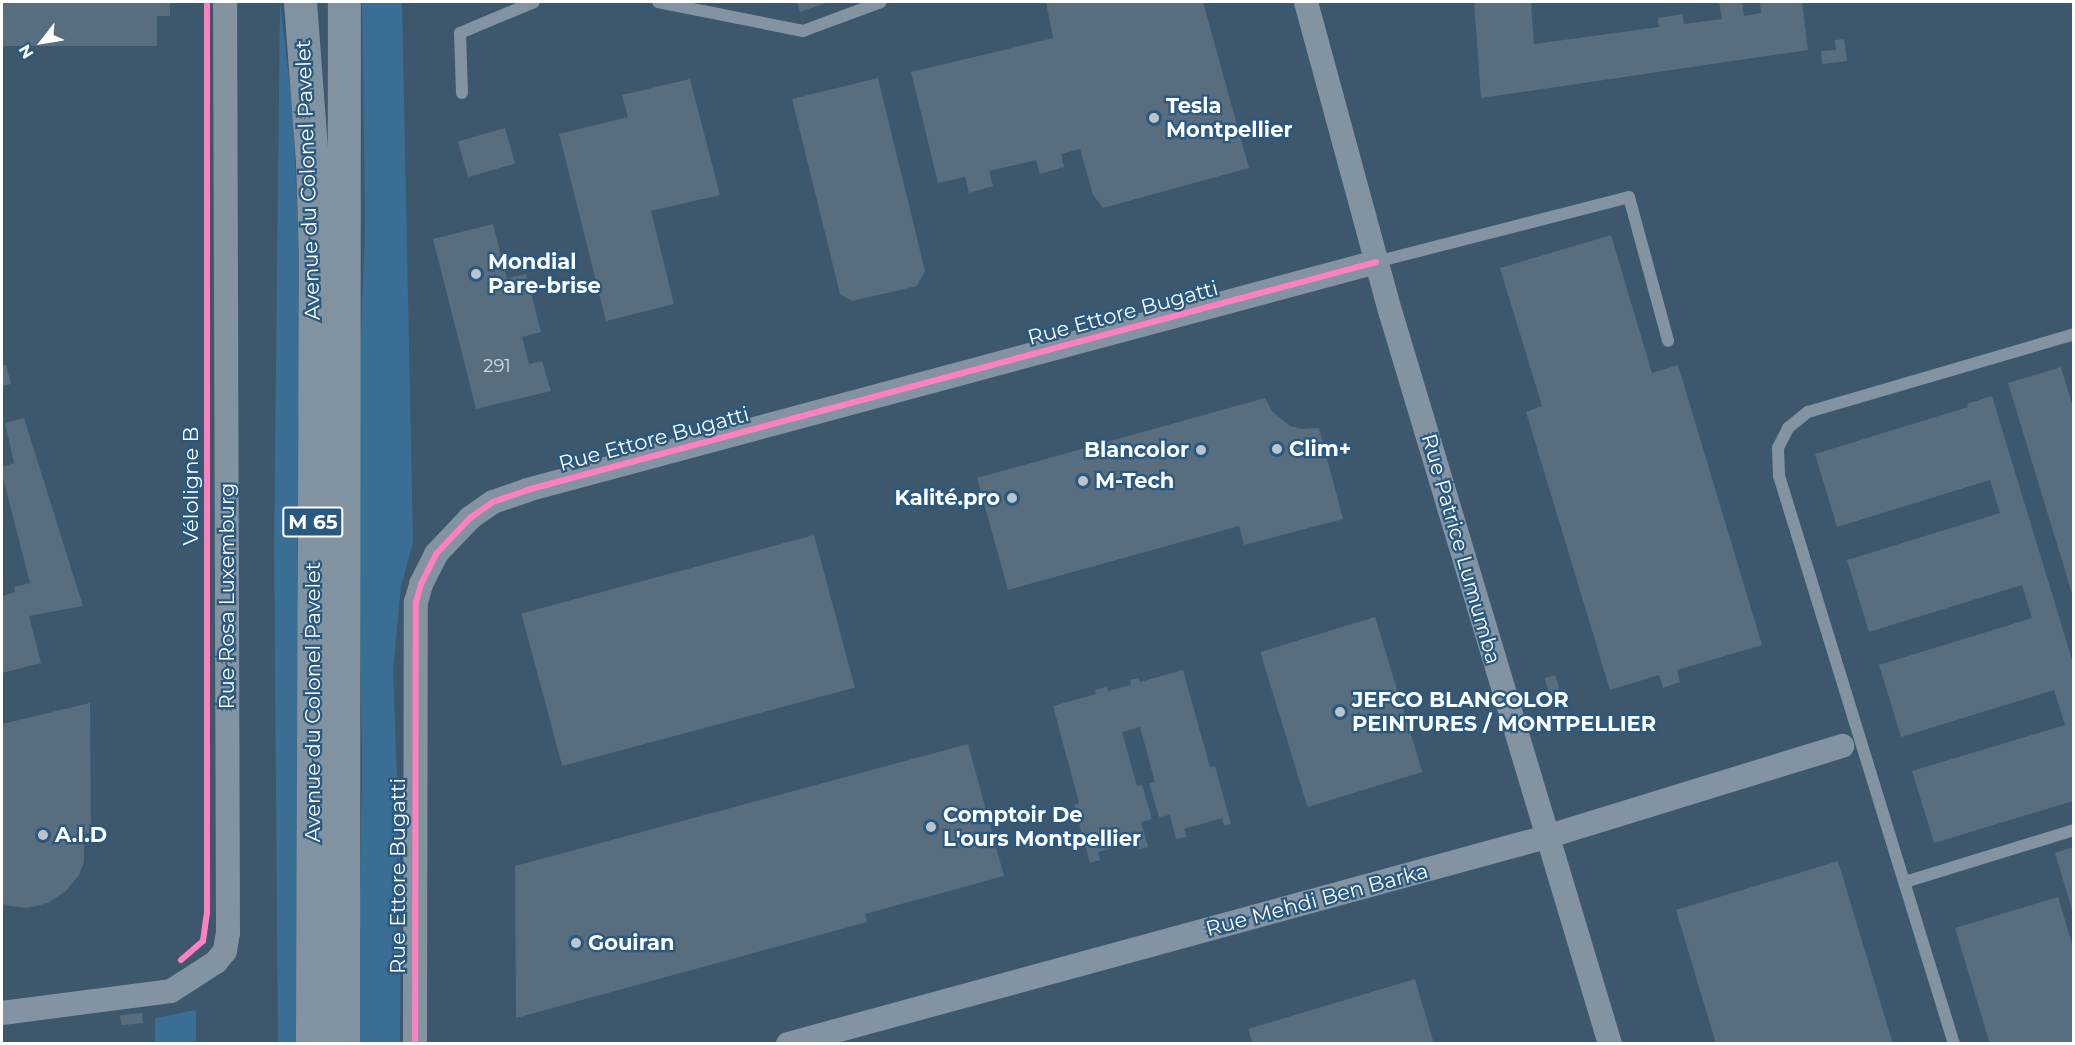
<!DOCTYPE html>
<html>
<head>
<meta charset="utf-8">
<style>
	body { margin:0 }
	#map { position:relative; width:2075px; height:1045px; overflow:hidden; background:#3d576c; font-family:Montserrat,sans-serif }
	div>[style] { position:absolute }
	.green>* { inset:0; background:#3a6e95 }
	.building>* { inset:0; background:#586d7e; transform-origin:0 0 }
	.lane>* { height:12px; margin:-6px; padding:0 6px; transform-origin:6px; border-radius:6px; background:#8393a2 }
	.street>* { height:24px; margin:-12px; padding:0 12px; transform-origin:12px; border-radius:12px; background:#8393a2 }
	.primary>* { height:33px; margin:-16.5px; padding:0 16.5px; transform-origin:16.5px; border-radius:16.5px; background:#8193a1 }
	.cycleway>* { height:6px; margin:-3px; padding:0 3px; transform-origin:3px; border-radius:3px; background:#ff80c0 }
	.dots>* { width:16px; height:16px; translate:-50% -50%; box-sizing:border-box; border:3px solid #295980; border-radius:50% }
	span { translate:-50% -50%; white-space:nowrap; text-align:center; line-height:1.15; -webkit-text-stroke:4.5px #295980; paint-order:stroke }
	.number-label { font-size:18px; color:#d5dadf }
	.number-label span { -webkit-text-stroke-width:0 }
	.shield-label span { padding:2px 4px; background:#295980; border:2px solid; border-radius:4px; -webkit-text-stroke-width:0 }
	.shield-label { font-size:20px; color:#fff; font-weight:700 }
	.poi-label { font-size:21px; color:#fff; font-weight:700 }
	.left { translate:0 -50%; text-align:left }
	.right { translate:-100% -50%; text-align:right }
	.street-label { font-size:21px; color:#fff }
	.frame { position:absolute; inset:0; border:3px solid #fff; pointer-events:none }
	.north { position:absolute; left:12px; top:12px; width:60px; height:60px; -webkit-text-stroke:4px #295980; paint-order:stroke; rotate:239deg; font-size:16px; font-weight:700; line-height:24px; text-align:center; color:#fff }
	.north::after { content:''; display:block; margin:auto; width:21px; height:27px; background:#fff; clip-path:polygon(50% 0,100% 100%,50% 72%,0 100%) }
</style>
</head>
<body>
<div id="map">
	<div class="green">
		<div style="clip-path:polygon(280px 2px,293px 112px,302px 325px,297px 537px,300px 734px,297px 1044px,278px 1043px,274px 546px)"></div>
		<div style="clip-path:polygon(362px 2px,402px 2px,413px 542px,401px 586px,393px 670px,401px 886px,400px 1043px,359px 1044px,358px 1015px,362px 773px,358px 409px,365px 228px)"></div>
		<div style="clip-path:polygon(196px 1010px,196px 1043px,155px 1043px,155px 1018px)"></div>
	</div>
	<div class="building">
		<div style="clip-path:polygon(2px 2px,170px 2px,170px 16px,157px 16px,157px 46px,2px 46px)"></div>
		<div style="clip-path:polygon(797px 2px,829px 2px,800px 12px)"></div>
		<div style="clip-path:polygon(1046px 2px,1203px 2px,1249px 168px,1103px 208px,1093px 195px,1080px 149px,1061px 154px,1064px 167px,1040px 174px,1036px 160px,989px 171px,993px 186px,969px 193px,965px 177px,938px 183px,911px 72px,1053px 38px)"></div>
		<div style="clip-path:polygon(1474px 2px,1531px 2px,1534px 44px,1659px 27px,1658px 18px,1683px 14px,1684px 24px,1722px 19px,1719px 2px,1742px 2px,1744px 16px,1761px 13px,1760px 2px,1802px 2px,1808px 50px,1481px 98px)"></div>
		<div style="clip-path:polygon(1844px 39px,1847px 61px,1822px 64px,1821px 51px,1836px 50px,1835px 40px)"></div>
		<div style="clip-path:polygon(878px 78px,925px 271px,917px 286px,852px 301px,840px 294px,792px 99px)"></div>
		<div style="clip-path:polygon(690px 79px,720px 195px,651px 211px,674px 304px,606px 321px,559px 134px,628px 117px,622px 95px)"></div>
		<div style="left:505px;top:128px;width:37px;height:49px;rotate:74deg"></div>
		<div style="clip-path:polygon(493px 224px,507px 279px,526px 274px,541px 332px,522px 337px,529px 364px,542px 361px,551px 391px,476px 409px,433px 239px)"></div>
		<div style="clip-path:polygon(1611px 235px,1652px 373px,1678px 365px,1762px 645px,1677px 670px,1680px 682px,1663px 688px,1659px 675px,1610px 690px,1526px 412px,1542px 406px,1500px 268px)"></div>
		<div style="clip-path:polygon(2px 365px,6px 365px,11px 384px,2px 386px)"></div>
		<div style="clip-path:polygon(2061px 367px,2073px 407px,2073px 597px,2008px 383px)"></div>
		<div style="clip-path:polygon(1992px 396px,2073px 663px,2073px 801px,1934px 843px,1912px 771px,2065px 725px,2054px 690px,1901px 737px,1879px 665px,2032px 618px,2022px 585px,1869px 632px,1847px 560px,2000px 513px,1990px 480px,1837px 527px,1815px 454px,1968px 407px,1967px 404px)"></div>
		<div style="clip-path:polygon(1265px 398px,1272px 411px,1290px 426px,1303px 429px,1319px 428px,1343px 519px,1244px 545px,1239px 526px,1008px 590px,977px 478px)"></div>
		<div style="clip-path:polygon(24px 418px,83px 606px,29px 616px,41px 663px,2px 673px,2px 596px,15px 592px,14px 587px,30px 583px,2px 474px,2px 467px,14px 463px,5px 423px)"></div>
		<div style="left:814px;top:535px;width:158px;height:303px;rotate:75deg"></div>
		<div style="left:1375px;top:617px;width:162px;height:120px;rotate:73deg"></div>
		<div style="clip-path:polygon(1183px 670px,1210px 767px,1215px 766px,1231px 824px,1224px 826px,1222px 818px,1184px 829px,1187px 837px,1176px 839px,1170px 815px,1159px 817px,1149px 783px,1155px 782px,1140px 727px,1122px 732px,1137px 786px,1142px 785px,1152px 819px,1141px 822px,1148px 847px,1138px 850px,1135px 842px,1098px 852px,1100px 860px,1090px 863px,1074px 805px,1079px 803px,1053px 706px,1096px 694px,1095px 690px,1107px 687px,1108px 691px,1131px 685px,1130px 680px,1139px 678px,1140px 682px)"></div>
		<div style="left:1555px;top:675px;width:20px;height:11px;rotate:72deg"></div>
		<div style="clip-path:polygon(90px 703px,91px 832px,84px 834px,84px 862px,79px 875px,66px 891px,48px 903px,27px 908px,2px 905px,2px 724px)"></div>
		<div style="clip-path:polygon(968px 744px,1004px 876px,865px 914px,867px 922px,516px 1018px,515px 866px)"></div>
		<div style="clip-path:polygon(2073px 847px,2073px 913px,2055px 853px)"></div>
		<div style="clip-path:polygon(1838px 861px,1893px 1044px,1716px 1044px,1676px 910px)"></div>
		<div style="clip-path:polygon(2058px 897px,2073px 947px,2073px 1044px,1990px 1044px,1955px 928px)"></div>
		<div style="clip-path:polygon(1415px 979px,1434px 1044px,1253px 1044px,1248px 1029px)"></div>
		<div style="left:142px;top:1013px;width:10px;height:22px;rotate:84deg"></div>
	</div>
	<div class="lane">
		<div style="left:658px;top:2px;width:148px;rotate:11.3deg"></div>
		<div style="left:803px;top:31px;width:83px;rotate:-20.4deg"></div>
		<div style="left:462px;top:93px;width:60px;rotate:-91.9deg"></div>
		<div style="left:460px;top:33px;width:80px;rotate:-22.7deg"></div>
		<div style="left:1376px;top:262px;width:261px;rotate:-14.4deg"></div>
		<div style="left:1629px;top:197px;width:149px;rotate:74.8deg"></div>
		<div style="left:1905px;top:882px;width:177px;rotate:-17.1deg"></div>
		<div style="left:1954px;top:1044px;width:594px;rotate:-107.12deg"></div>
		<div style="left:1779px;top:476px;width:28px;rotate:-92deg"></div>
		<div style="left:1778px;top:448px;width:22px;rotate:-63deg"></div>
		<div style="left:1788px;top:428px;width:26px;rotate:-39deg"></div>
		<div style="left:1808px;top:412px;width:277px;rotate:-16.3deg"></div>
	</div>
	<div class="street">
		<div style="left:1306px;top:2px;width:323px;rotate:74.8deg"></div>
		<div style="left:1391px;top:314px;width:762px;rotate:73.3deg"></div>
		<div style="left:2px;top:1013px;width:170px;rotate:-7.4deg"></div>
		<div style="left:171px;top:991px;width:54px;rotate:-32.8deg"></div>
		<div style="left:216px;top:962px;width:14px;rotate:-51deg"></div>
		<div style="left:225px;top:951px;width:18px;rotate:-81deg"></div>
		<div style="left:228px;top:933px;width:931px;rotate:-90.18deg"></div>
		<div style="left:415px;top:1044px;width:442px;rotate:-89.9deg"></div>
		<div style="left:416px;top:602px;width:19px;rotate:-74deg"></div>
		<div style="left:421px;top:584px;width:34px;rotate:-63deg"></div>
		<div style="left:436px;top:554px;width:50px;rotate:-46.6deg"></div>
		<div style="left:470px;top:518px;width:28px;rotate:-35deg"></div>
		<div style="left:493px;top:502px;width:36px;rotate:-19deg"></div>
		<div style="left:527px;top:490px;width:879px;rotate:-15.03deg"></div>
		<div style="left:788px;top:1044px;width:786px;rotate:-15.27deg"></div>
		<div style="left:1546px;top:837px;width:310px;rotate:-17.1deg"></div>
	</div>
	<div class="primary">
		<div style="left:300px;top:2px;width:159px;rotate:85.7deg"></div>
		<div style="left:312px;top:161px;width:93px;rotate:88.2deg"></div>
		<div style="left:315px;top:254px;width:790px;rotate:90.22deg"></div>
		<div style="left:343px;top:1044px;width:1042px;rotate:-89.95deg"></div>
	</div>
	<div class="cycleway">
		<div style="left:181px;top:960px;width:29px;rotate:-41deg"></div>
		<div style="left:203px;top:941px;width:29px;rotate:-82deg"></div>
		<div style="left:207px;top:912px;width:910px;rotate:-90deg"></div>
		<div style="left:415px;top:1044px;width:442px;rotate:-89.9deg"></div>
		<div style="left:416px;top:602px;width:19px;rotate:-74deg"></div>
		<div style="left:421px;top:584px;width:34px;rotate:-63deg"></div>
		<div style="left:436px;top:554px;width:50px;rotate:-46.6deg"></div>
		<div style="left:470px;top:518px;width:28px;rotate:-35deg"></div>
		<div style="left:493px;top:502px;width:36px;rotate:-19deg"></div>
		<div style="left:527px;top:490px;width:879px;rotate:-15.03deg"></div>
	</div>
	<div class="dots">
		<div style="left:1154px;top:118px;background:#bbc4cc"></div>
		<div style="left:476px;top:274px;background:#bbc4cc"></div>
		<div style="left:1277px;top:449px;background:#bbc4cc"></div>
		<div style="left:1201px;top:450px;background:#bbc4cc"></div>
		<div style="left:1083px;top:481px;background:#bbc4cc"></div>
		<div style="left:1012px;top:498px;background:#bbc4cc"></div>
		<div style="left:1340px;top:712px;background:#bbc4cc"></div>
		<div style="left:931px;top:827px;background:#bbc4cc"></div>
		<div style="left:43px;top:835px;background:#bbc4cc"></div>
		<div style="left:576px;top:943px;background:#bbc4cc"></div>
	</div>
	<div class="number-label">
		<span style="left:497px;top:366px">291</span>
	</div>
	<div class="shield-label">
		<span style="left:313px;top:522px">M 65</span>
	</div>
	<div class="poi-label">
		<span class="left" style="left:1166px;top:118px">Tesla<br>Montpellier</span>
		<span class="left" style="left:488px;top:274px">Mondial<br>Pare-brise</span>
		<span class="left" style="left:1289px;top:449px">Clim+</span>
		<span class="right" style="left:1189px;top:450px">Blancolor</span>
		<span class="left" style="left:1095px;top:481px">M-Tech</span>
		<span class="right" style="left:1000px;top:498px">Kalité.pro</span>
		<span class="left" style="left:1352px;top:712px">JEFCO BLANCOLOR<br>PEINTURES / MONTPELLIER</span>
		<span class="left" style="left:943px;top:827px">Comptoir De<br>L'ours Montpellier</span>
		<span class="left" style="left:55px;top:835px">A.I.D</span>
		<span class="left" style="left:588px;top:943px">Gouiran</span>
	</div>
	<div class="street-label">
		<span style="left:308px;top:180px;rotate:-92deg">Avenue du Colonel Pavelet</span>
		<span style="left:1123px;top:313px;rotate:-15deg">Rue Ettore Bugatti</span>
		<span style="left:654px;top:439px;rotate:-15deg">Rue Ettore Bugatti</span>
		<span style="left:191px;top:486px;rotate:-90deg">Véloligne B</span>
		<span style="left:1461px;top:549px;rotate:74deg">Rue Patrice Lumumba</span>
		<span style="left:227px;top:596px;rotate:-90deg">Rue Rosa Luxemburg</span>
		<span style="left:313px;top:702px;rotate:-90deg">Avenue du Colonel Pavelet</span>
		<span style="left:398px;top:876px;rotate:-90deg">Rue Ettore Bugatti</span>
		<span style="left:1317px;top:900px;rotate:-15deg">Rue Mehdi Ben Barka</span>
	</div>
	<div class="frame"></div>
	<div class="north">N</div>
</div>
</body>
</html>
